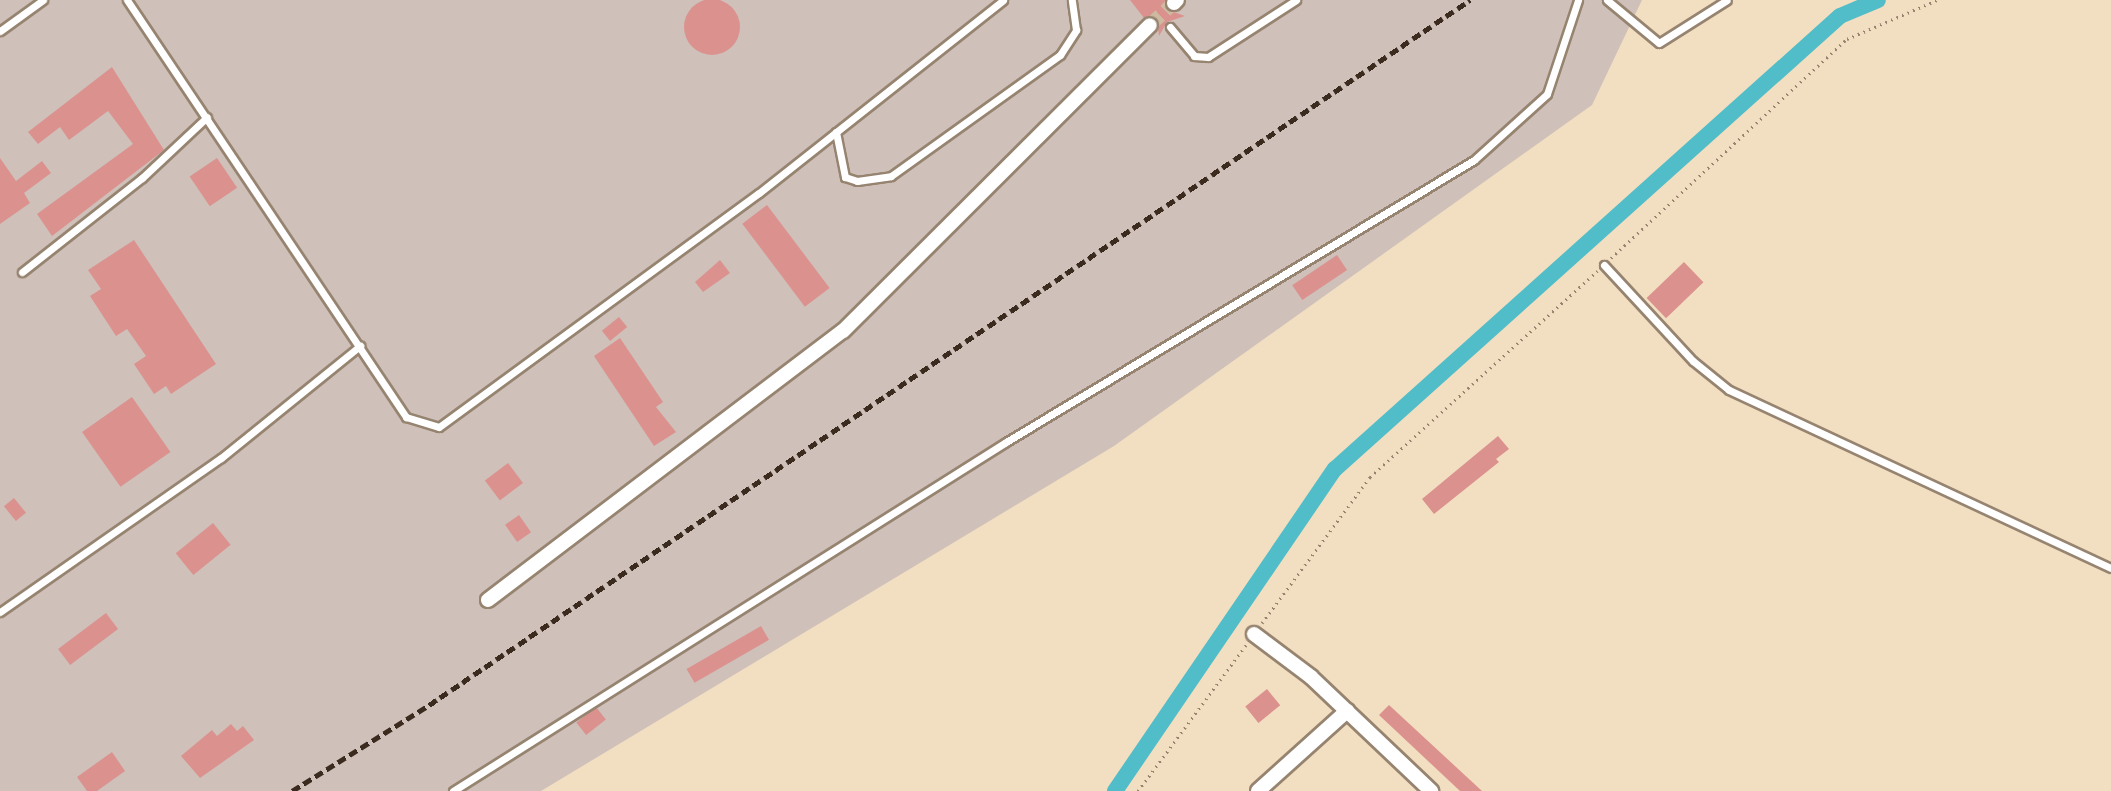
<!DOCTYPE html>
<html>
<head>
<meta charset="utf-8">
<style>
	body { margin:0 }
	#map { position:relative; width:2111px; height:791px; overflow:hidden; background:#f2dec1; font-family:Kalam,sans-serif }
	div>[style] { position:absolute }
	.industrial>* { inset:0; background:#cfc0ba }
	.canal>* { height:16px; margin:-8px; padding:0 8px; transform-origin:8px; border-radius:8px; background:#50bdc8 }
	.building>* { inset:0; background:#db928e; transform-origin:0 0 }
	.round { border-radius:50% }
	.minor-tunnel>* { height:14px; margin-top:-7px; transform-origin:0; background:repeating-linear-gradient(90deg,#cdbaa0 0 14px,transparent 0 21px) }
	.path>* { height:3px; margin-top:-1.5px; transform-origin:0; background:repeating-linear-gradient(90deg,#968470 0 1.5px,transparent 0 6px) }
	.roads { filter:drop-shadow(2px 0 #968470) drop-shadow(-2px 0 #968470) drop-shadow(0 2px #968470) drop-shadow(0 -2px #968470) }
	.service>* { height:7px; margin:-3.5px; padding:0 3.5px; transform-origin:3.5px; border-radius:3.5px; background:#fff }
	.minor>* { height:14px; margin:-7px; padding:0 7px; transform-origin:7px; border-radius:7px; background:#fff }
	.rail>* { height:4.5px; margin-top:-2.25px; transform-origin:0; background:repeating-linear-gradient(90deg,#3b2a1e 0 9px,transparent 0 13.5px) }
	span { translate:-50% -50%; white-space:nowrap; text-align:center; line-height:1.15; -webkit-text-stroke:5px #fbf7ec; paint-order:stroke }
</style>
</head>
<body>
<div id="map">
	<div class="industrial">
		<div style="clip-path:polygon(0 0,1642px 0,1592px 105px,1114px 446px,541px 791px,0 791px)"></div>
	</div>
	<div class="canal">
		<div style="left:1115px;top:791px;width:390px;rotate:-55.7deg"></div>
		<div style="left:1335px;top:469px;width:678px;rotate:-41.89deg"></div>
		<div style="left:1840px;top:16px;width:41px;rotate:-22.8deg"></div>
	</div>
	<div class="building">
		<div class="round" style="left:684px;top:-1px;width:56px;height:56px"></div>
		<div style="clip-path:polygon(1130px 0,1166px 0,1168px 10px,1185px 16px,1167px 22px,1159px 36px,1157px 19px,1144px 18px)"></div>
		<div style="clip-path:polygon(112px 67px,164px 150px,52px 236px,37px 214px,133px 144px,108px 111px,69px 140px,60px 127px,38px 144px,28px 132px)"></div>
		<div style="clip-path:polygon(0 158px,16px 181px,42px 161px,51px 173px,24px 193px,30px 203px,0 224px)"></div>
		<div style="left:217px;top:158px;width:36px;height:33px;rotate:56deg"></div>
		<div style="left:767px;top:205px;width:104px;height:31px;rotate:53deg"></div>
		<div style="clip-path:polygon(134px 240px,216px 364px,171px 394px,166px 386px,154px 394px,134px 364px,146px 356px,127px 329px,116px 336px,90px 296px,101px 289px,88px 270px)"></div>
		<div style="left:1337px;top:255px;width:18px;height:54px;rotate:56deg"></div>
		<div style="clip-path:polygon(720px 260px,730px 273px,703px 292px,695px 282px)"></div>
		<div style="left:1684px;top:262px;width:28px;height:52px;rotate:46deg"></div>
		<div style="left:619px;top:317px;width:13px;height:22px;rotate:51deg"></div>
		<div style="clip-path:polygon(620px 338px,663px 402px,656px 407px,676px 432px,654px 446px,594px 356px)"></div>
		<div style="left:132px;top:397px;width:67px;height:61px;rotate:55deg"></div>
		<div style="clip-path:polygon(1498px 436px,1509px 449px,1496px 459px,1499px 462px,1434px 514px,1422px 499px)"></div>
		<div style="left:508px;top:463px;width:25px;height:29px;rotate:53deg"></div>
		<div style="left:14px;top:498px;width:19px;height:13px;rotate:51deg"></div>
		<div style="left:519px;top:515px;width:21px;height:17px;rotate:55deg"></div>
		<div style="left:213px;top:523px;width:28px;height:48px;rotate:51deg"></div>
		<div style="left:106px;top:613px;width:20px;height:60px;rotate:53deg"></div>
		<div style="left:761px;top:626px;width:16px;height:86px;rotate:60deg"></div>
		<div style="left:1267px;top:689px;width:21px;height:28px;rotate:51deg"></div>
		<div style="clip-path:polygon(1389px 705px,1482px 791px,1460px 791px,1379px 715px)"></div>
		<div style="left:596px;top:707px;width:16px;height:25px;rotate:52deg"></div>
		<div style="clip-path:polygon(231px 724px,237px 731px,243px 726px,254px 740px,200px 778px,181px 756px,212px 730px,217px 736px)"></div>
		<div style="clip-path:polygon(112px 752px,125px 771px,97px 791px,87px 791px,77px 777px)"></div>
	</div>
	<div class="minor-tunnel">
		<div style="left:1150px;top:25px;width:33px;rotate:-43deg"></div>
	</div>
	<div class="path">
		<div style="left:1611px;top:258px;width:322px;rotate:-42.9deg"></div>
		<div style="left:1847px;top:39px;width:98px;rotate:-23.4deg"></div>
		<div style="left:1262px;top:623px;width:182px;rotate:-53.5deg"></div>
		<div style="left:1370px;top:477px;width:307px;rotate:-42.2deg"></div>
		<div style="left:1138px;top:791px;width:182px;rotate:-53.5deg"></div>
	</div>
	<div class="roads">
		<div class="service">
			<div style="left:127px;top:0;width:502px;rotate:56.21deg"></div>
			<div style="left:406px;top:417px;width:34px;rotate:17deg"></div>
			<div style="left:439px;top:427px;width:396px;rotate:-36.2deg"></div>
			<div style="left:759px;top:193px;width:311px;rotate:-38.3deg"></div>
			<div style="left:1607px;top:0;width:67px;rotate:39.6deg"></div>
			<div style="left:1659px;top:43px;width:80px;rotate:-32.3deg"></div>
			<div style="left:1170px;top:27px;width:38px;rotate:50deg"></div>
			<div style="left:1194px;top:56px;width:14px;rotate:4deg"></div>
			<div style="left:1208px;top:57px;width:105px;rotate:-32.9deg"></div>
			<div style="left:0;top:31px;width:53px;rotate:-35.8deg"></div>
			<div style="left:836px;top:132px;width:46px;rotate:78.7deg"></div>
			<div style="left:845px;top:177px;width:13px;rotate:18deg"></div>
			<div style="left:857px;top:181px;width:34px;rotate:-8deg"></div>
			<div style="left:891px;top:176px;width:208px;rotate:-35.6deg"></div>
			<div style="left:1060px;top:55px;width:30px;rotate:-57deg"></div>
			<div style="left:1076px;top:30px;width:30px;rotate:-98deg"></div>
			<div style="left:1604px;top:265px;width:131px;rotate:47.2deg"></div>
			<div style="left:1693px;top:361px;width:46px;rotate:38.9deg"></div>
			<div style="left:1729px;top:390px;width:421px;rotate:25deg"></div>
			<div style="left:22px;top:272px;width:152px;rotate:-38.1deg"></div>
			<div style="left:142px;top:178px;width:89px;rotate:-43.2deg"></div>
			<div style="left:0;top:612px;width:269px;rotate:-34.9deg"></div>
			<div style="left:221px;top:458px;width:179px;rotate:-38.9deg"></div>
			<div style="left:453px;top:791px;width:654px;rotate:-32.26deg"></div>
			<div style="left:1006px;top:442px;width:546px;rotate:-31.07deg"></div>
			<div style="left:1474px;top:160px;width:98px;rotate:-42.1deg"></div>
			<div style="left:1547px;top:94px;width:99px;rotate:-71.7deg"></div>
		</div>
		<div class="minor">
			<div style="left:1174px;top:3px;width:4px;rotate:-45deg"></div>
			<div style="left:488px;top:600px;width:445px;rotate:-37.2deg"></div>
			<div style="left:843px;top:331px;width:433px;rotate:-44.9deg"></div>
			<div style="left:1254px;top:634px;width:71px;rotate:37deg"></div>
			<div style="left:1311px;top:677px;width:166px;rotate:43.5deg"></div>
			<div style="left:1258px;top:791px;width:120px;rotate:-42deg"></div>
		</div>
	</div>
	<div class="rail">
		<div style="left:292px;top:791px;width:162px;rotate:-32.1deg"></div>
		<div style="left:429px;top:705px;width:1257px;rotate:-34.11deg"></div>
	</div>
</div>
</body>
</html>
